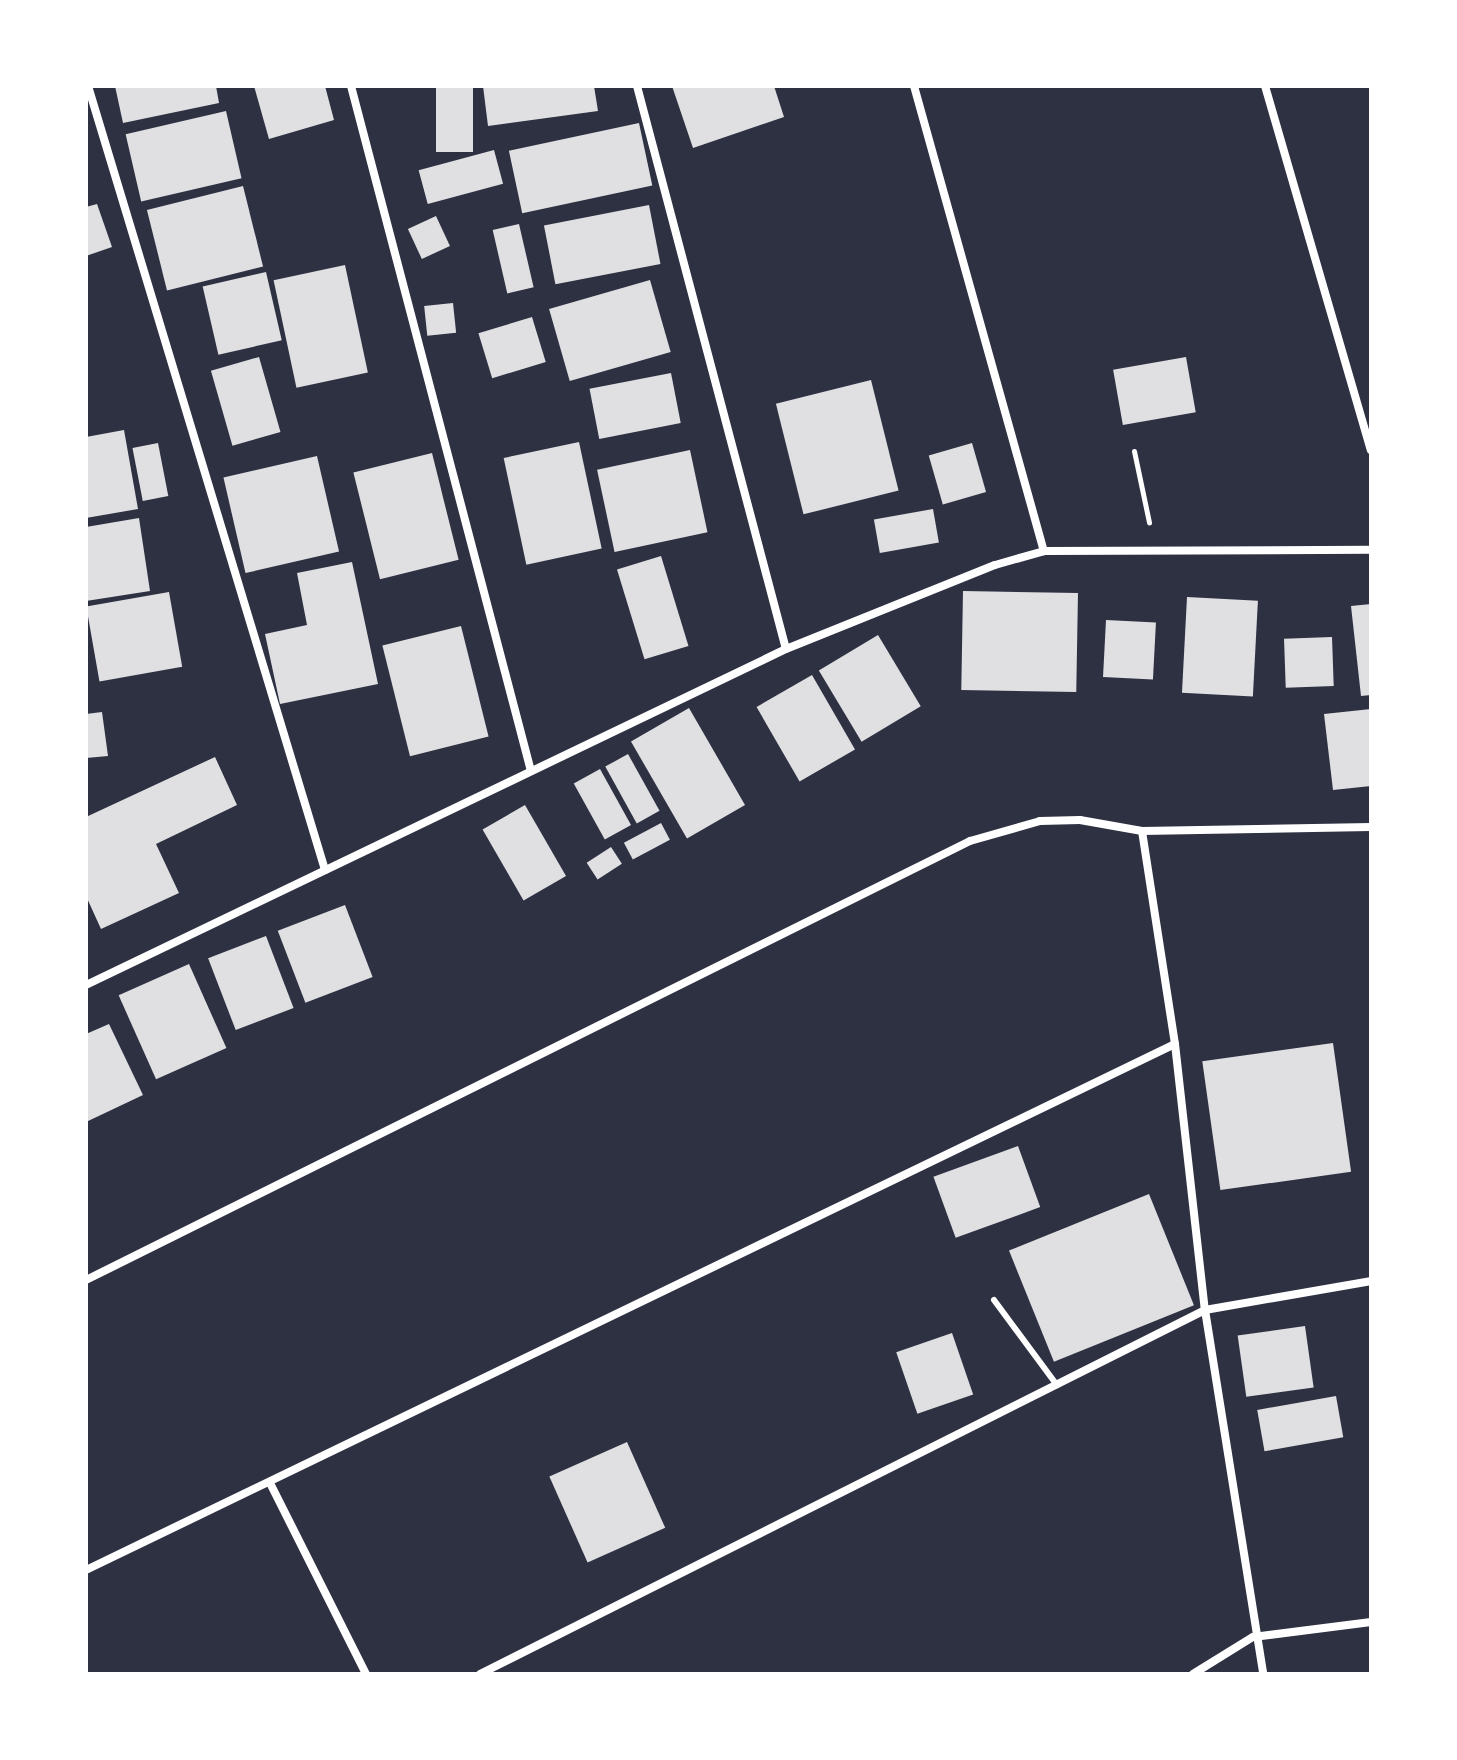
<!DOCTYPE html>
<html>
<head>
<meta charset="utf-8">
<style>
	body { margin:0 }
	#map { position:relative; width:1457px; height:1760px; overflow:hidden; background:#2d3142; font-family:Literata,serif }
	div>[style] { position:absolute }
	.building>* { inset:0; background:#e0e0e3; transform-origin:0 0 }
	.path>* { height:5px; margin:-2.5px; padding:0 2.5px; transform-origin:2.5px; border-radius:2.5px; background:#fff }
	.service>* { height:6px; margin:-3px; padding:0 3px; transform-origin:3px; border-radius:3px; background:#fff }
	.minor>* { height:8px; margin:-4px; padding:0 4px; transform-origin:4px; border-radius:4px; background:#fff }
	span { translate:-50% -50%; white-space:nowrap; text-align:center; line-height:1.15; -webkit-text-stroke:6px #fff; paint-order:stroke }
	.frame { position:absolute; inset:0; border:88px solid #fff; pointer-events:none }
</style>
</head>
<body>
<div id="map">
	<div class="building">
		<div style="clip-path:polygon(115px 86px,216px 86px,219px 103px,123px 123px)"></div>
		<div style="clip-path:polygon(254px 86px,325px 86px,334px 120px,269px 139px)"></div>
		<div style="left:436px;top:86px;width:37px;height:66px"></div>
		<div style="clip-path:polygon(483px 86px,594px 86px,598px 111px,488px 126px)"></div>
		<div style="clip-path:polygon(672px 86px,774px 86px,784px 117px,693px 148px)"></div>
		<div style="left:226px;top:111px;width:69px;height:103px;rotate:77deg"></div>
		<div style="left:639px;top:123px;width:64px;height:133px;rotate:78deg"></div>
		<div style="left:494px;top:150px;width:35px;height:78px;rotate:75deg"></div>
		<div style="left:243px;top:186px;width:83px;height:99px;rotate:76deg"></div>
		<div style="clip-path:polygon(97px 204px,112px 247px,86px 256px,86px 207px)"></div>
		<div style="left:649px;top:205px;width:60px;height:107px;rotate:79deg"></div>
		<div style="left:436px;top:216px;width:33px;height:31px;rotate:65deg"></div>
		<div style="left:519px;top:224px;width:65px;height:27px;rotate:77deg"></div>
		<div style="left:345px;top:265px;width:110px;height:73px;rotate:78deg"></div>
		<div style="left:266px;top:272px;width:70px;height:65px;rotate:77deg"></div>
		<div style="left:650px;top:280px;width:75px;height:105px;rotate:74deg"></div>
		<div style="left:453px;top:303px;width:30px;height:29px;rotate:84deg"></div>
		<div style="left:532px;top:317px;width:47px;height:56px;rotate:73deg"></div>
		<div style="left:259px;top:357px;width:78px;height:50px;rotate:74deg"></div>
		<div style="left:1186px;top:357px;width:56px;height:74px;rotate:80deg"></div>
		<div style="left:671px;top:373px;width:51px;height:83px;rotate:79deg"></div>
		<div style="left:871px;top:380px;width:114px;height:98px;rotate:76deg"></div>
		<div style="clip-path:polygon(124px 430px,138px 509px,86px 518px,86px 437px)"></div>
		<div style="left:579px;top:442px;width:109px;height:77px;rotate:78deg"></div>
		<div style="left:158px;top:443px;width:54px;height:26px;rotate:79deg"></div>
		<div style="left:972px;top:443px;width:51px;height:45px;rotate:74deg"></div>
		<div style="left:690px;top:450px;width:84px;height:95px;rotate:78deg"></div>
		<div style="left:432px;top:453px;width:110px;height:81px;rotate:76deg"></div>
		<div style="left:317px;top:456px;width:98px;height:96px;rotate:77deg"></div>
		<div style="left:933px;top:509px;width:34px;height:60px;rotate:80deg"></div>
		<div style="clip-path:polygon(139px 518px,150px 591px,86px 601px,86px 527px)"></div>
		<div style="left:661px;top:556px;width:94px;height:46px;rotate:73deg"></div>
		<div style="clip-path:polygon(352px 562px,378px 684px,280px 704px,265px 634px,307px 625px,297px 573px)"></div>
		<div style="left:963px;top:591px;width:115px;height:99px;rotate:1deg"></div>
		<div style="left:169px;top:592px;width:76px;height:84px;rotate:80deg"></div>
		<div style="left:1187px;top:597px;width:71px;height:96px;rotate:3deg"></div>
		<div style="clip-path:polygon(1371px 604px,1371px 695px,1361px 696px,1351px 606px)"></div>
		<div style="left:1106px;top:620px;width:50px;height:57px;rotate:3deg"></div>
		<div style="left:461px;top:626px;width:114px;height:81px;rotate:76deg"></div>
		<div style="left:878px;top:635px;width:83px;height:69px;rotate:59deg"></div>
		<div style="left:1332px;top:637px;width:49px;height:48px;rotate:88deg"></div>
		<div style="left:812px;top:675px;width:86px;height:64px;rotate:60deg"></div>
		<div style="left:689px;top:708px;width:112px;height:67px;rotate:60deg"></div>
		<div style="clip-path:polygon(1371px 709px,1371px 786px,1333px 790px,1324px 714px)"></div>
		<div style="clip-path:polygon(102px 712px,108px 756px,86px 758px,86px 714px)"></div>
		<div style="left:628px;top:754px;width:65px;height:26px;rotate:61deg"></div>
		<div style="clip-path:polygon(215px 757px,237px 805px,156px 844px,179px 893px,101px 929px,86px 896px,86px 817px)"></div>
		<div style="left:600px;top:769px;width:64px;height:30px;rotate:61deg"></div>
		<div style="left:525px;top:805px;width:82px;height:49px;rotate:60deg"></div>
		<div style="left:661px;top:823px;width:19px;height:42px;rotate:62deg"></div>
		<div style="left:611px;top:847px;width:20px;height:29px;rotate:57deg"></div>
		<div style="left:345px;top:905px;width:77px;height:72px;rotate:69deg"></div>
		<div style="left:266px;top:936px;width:77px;height:62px;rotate:69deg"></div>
		<div style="left:189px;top:964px;width:92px;height:77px;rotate:66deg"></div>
		<div style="clip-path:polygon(109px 1024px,143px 1095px,86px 1122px,86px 1034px)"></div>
		<div style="left:1333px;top:1043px;width:130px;height:132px;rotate:82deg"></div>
		<div style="left:1018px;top:1146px;width:65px;height:90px;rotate:70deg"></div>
		<div style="left:1149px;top:1194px;width:120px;height:151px;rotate:68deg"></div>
		<div style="left:1305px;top:1326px;width:62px;height:68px;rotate:82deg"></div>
		<div style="left:952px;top:1333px;width:65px;height:59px;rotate:71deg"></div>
		<div style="left:1336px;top:1396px;width:42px;height:80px;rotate:80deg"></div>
		<div style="left:627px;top:1442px;width:94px;height:85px;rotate:66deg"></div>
	</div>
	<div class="path">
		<div style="left:1134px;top:451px;width:73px;rotate:78.1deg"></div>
	</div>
	<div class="service">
		<div style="left:994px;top:1300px;width:106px;rotate:53.5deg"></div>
	</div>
	<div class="minor">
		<div style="left:88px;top:86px;width:819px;rotate:73.18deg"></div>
		<div style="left:351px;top:86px;width:708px;rotate:75.28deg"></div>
		<div style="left:637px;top:86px;width:582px;rotate:75.18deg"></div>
		<div style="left:914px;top:86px;width:483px;rotate:74.4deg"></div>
		<div style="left:1265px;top:86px;width:379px;rotate:73.8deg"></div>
		<div style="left:1142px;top:831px;width:216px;rotate:81.2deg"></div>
		<div style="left:1175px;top:1044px;width:268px;rotate:83.6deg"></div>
		<div style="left:1205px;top:1310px;width:369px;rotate:80.9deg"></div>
		<div style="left:86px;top:985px;width:776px;rotate:-25.64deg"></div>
		<div style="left:786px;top:649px;width:225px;rotate:-21.9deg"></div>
		<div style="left:995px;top:565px;width:51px;rotate:-15.9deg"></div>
		<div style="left:1044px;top:551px;width:327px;rotate:-0.2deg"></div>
		<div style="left:86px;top:1280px;width:987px;rotate:-26.41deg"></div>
		<div style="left:970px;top:841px;width:73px;rotate:-15.9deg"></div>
		<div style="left:1040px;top:821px;width:40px;rotate:-1.4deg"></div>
		<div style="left:1080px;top:820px;width:63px;rotate:10.1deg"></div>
		<div style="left:1142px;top:831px;width:229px;rotate:-1deg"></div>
		<div style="left:270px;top:1483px;width:214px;rotate:63.3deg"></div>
		<div style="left:86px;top:1570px;width:1209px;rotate:-25.78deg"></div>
		<div style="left:480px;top:1674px;width:811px;rotate:-26.66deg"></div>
		<div style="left:1205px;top:1310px;width:169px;rotate:-9.9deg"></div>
		<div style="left:1193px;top:1674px;width:70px;rotate:-31.7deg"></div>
		<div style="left:1253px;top:1637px;width:119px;rotate:-7.2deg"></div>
	</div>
	<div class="frame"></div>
</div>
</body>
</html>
